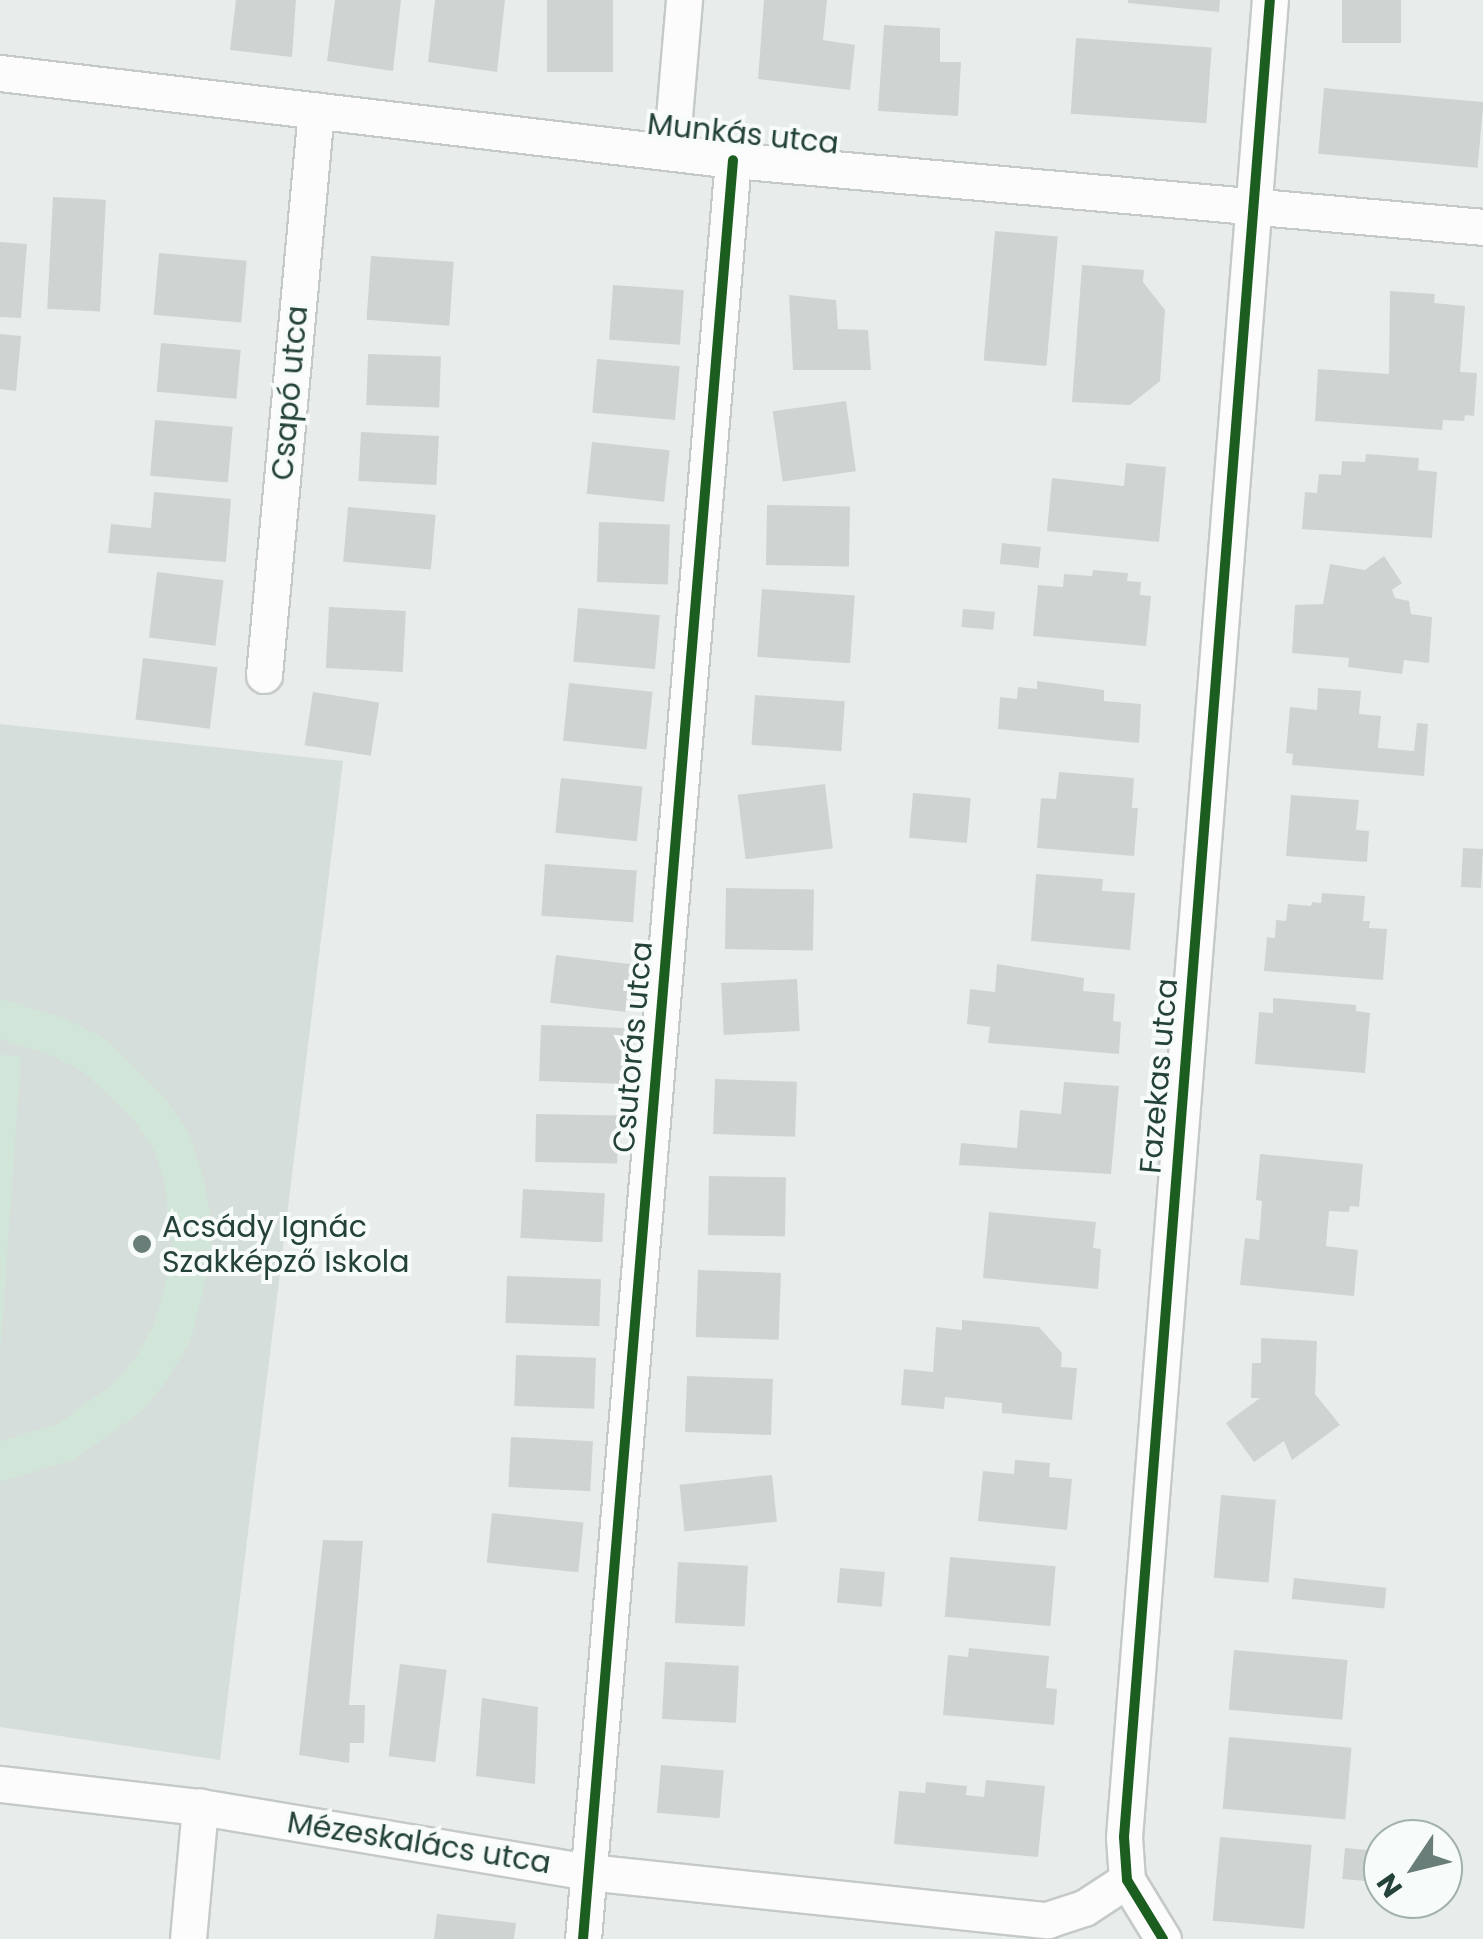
<!DOCTYPE html>
<html>
<head>
<meta charset="utf-8">
<style>
	body { margin:0 }
	#map { position:relative; width:1483px; height:1939px; overflow:hidden; background:#e8edeb; font-family:Poppins,sans-serif }
	div>[style] { position:absolute }
	.built>* { inset:0; background:#d6dedb }
	.green>* { inset:0; background:#d1e6d8 }
	.building>* { inset:0; background:#cfd4d2; transform-origin:0 0 }
	.roads { filter:drop-shadow(2px 0 #c5cac8) drop-shadow(-2px 0 #c5cac8) drop-shadow(0 2px #c5cac8) drop-shadow(0 -2px #c5cac8) }
	.street>* { height:35px; margin:-17.5px; padding:0 17.5px; transform-origin:17.5px; border-radius:17.5px; background:#fcfcfc }
	.cycleway>* { height:10px; margin:-5px; padding:0 5px; transform-origin:5px; border-radius:5px; background:#1b5e20 }
	.dots>* { width:28px; height:28px; translate:-50% -50%; box-sizing:border-box; border:5px solid #f7fbf9; border-radius:50% }
	span { translate:-50% -50%; white-space:nowrap; text-align:center; line-height:1.15; -webkit-text-stroke:8px #f7fbf9; paint-order:stroke }
	.street-label { font-size:30px; color:#24423a }
	.poi-label { font-size:30px; color:#24423a }
	.left { translate:0 -50%; text-align:left }
	.north { position:absolute; left:1363px; top:1819px; width:100px; height:100px; box-sizing:border-box; background:#f7fbf9; border:2px solid #a3b1ad; border-radius:50%; rotate:235deg; font-size:28px; font-weight:700; line-height:40px; text-align:center; color:#24423a }
	.north::after { content:''; display:block; margin:auto; width:35px; height:45px; background:#697e78; clip-path:polygon(50% 0,100% 100%,50% 72%,0 100%) }
</style>
</head>
<body>
<div id="map">
	<div class="built">
		<div style="clip-path:polygon(0 724px,343px 761px,220px 1760px,0 1727px)"></div>
	</div>
	<div class="green">
		<div style="clip-path:polygon(0 999px,67px 1019px,106px 1039px,165px 1098px,189px 1133px,203px 1176px,211px 1218px,211px 1259px,191px 1339px,169px 1378px,143px 1410px,75px 1459px,0 1482px,0 1441px,58px 1424px,116px 1382px,137px 1356px,155px 1323px,173px 1255px,165px 1185px,154px 1150px,135px 1121px,84px 1072px,51px 1055px,0 1039px)"></div>
		<div style="clip-path:polygon(0 1055px,21px 1056px,0 1355px)"></div>
	</div>
	<div class="building">
		<div style="clip-path:polygon(236px 0,296px 0,292px 57px,230px 50px)"></div>
		<div style="clip-path:polygon(335px 0,401px 0,393px 71px,327px 61px)"></div>
		<div style="clip-path:polygon(435px 0,505px 0,497px 72px,428px 62px)"></div>
		<div style="left:547px;top:0;width:66px;height:72px"></div>
		<div style="clip-path:polygon(764px 0,827px 0,823px 40px,855px 45px,850px 90px,758px 79px)"></div>
		<div style="clip-path:polygon(1128px 0,1220px 0,1219px 12px,1128px 3px)"></div>
		<div style="left:1342px;top:0;width:59px;height:43px"></div>
		<div style="clip-path:polygon(884px 25px,940px 28px,940px 62px,961px 62px,958px 116px,878px 111px)"></div>
		<div style="left:1076px;top:38px;width:136px;height:76px;rotate:4deg"></div>
		<div style="left:1324px;top:88px;width:160px;height:66px;rotate:5deg"></div>
		<div style="left:53px;top:197px;width:53px;height:112px;rotate:3deg"></div>
		<div style="left:995px;top:231px;width:63px;height:130px;rotate:5deg"></div>
		<div style="clip-path:polygon(0 242px,27px 244px,21px 318px,0 317px)"></div>
		<div style="left:159px;top:253px;width:88px;height:62px;rotate:5deg"></div>
		<div style="left:371px;top:256px;width:83px;height:64px;rotate:4deg"></div>
		<div style="clip-path:polygon(1082px 265px,1144px 270px,1143px 282px,1165px 310px,1160px 381px,1130px 405px,1072px 402px)"></div>
		<div style="left:613px;top:285px;width:71px;height:55px;rotate:4deg"></div>
		<div style="clip-path:polygon(1390px 291px,1435px 294px,1434px 303px,1465px 306px,1460px 372px,1477px 373px,1474px 416px,1465px 415px,1464px 421px,1443px 420px,1442px 430px,1315px 421px,1318px 369px,1389px 374px)"></div>
		<div style="clip-path:polygon(789px 295px,836px 300px,838px 329px,868px 330px,871px 370px,793px 370px)"></div>
		<div style="clip-path:polygon(0 334px,21px 336px,16px 391px,0 389px)"></div>
		<div style="left:161px;top:343px;width:80px;height:49px;rotate:5deg"></div>
		<div style="left:368px;top:354px;width:73px;height:51px;rotate:2deg"></div>
		<div style="left:597px;top:359px;width:83px;height:54px;rotate:5deg"></div>
		<div style="left:846px;top:401px;width:71px;height:74px;rotate:82deg"></div>
		<div style="left:155px;top:420px;width:78px;height:56px;rotate:5deg"></div>
		<div style="left:361px;top:432px;width:78px;height:49px;rotate:3deg"></div>
		<div style="left:592px;top:442px;width:78px;height:52px;rotate:6deg"></div>
		<div style="clip-path:polygon(1366px 454px,1419px 458px,1418px 470px,1437px 472px,1432px 538px,1302px 529px,1305px 492px,1317px 493px,1319px 474px,1341px 475px,1342px 461px,1365px 462px)"></div>
		<div style="clip-path:polygon(1126px 463px,1166px 467px,1159px 542px,1047px 531px,1052px 478px,1124px 486px)"></div>
		<div style="clip-path:polygon(154px 492px,231px 499px,226px 562px,108px 553px,111px 524px,151px 528px)"></div>
		<div style="left:767px;top:505px;width:83px;height:60px;rotate:1deg"></div>
		<div style="left:348px;top:507px;width:88px;height:55px;rotate:5deg"></div>
		<div style="left:599px;top:522px;width:71px;height:60px;rotate:2deg"></div>
		<div style="left:1002px;top:543px;width:39px;height:21px;rotate:6deg"></div>
		<div style="clip-path:polygon(1384px 556px,1402px 583px,1392px 590px,1395px 598px,1409px 601px,1411px 614px,1432px 617px,1429px 663px,1404px 660px,1402px 674px,1348px 667px,1349px 658px,1292px 653px,1295px 605px,1323px 604px,1330px 564px,1365px 570px)"></div>
		<div style="clip-path:polygon(1093px 570px,1128px 573px,1127px 581px,1141px 582px,1140px 595px,1151px 596px,1146px 646px,1033px 636px,1038px 585px,1063px 587px,1064px 574px,1092px 576px)"></div>
		<div style="left:157px;top:572px;width:67px;height:66px;rotate:7deg"></div>
		<div style="left:762px;top:589px;width:93px;height:68px;rotate:4deg"></div>
		<div style="left:329px;top:607px;width:77px;height:61px;rotate:3deg"></div>
		<div style="left:578px;top:608px;width:82px;height:54px;rotate:5deg"></div>
		<div style="left:963px;top:609px;width:32px;height:18px;rotate:5deg"></div>
		<div style="left:143px;top:658px;width:75px;height:62px;rotate:7deg"></div>
		<div style="clip-path:polygon(1037px 681px,1104px 690px,1104px 701px,1141px 704px,1139px 743px,998px 729px,1000px 697px,1017px 699px,1018px 687px,1037px 689px)"></div>
		<div style="left:569px;top:683px;width:84px;height:58px;rotate:6deg"></div>
		<div style="clip-path:polygon(1318px 688px,1361px 691px,1359px 714px,1381px 716px,1378px 748px,1414px 751px,1417px 723px,1428px 724px,1424px 776px,1292px 765px,1293px 754px,1286px 753px,1290px 707px,1317px 710px)"></div>
		<div style="left:313px;top:692px;width:67px;height:54px;rotate:9deg"></div>
		<div style="left:755px;top:695px;width:90px;height:50px;rotate:4deg"></div>
		<div style="clip-path:polygon(1059px 772px,1134px 778px,1132px 808px,1138px 808px,1134px 856px,1037px 848px,1041px 798px,1056px 799px)"></div>
		<div style="left:561px;top:778px;width:82px;height:55px;rotate:6deg"></div>
		<div style="left:825px;top:784px;width:65px;height:88px;rotate:83deg"></div>
		<div style="left:913px;top:793px;width:58px;height:45px;rotate:5deg"></div>
		<div style="clip-path:polygon(1291px 795px,1359px 800px,1356px 830px,1369px 831px,1367px 862px,1286px 856px)"></div>
		<div style="left:1463px;top:848px;width:20px;height:39px;rotate:3deg"></div>
		<div style="left:545px;top:864px;width:92px;height:52px;rotate:4deg"></div>
		<div style="clip-path:polygon(1036px 874px,1103px 879px,1102px 891px,1135px 893px,1130px 950px,1031px 941px)"></div>
		<div style="left:726px;top:888px;width:88px;height:61px;rotate:1deg"></div>
		<div style="clip-path:polygon(1322px 893px,1365px 896px,1363px 921px,1370px 921px,1369px 928px,1387px 929px,1383px 980px,1264px 971px,1267px 937px,1275px 938px,1276px 920px,1286px 921px,1288px 904px,1311px 906px,1312px 902px,1321px 903px)"></div>
		<div style="left:556px;top:955px;width:76px;height:48px;rotate:7deg"></div>
		<div style="clip-path:polygon(997px 964px,1084px 978px,1083px 991px,1115px 994px,1113px 1021px,1121px 1022px,1119px 1054px,988px 1043px,990px 1027px,967px 1024px,970px 989px,995px 992px)"></div>
		<div style="left:797px;top:979px;width:52px;height:76px;rotate:87deg"></div>
		<div style="clip-path:polygon(1273px 998px,1356px 1005px,1356px 1011px,1370px 1013px,1365px 1073px,1255px 1064px,1259px 1012px,1273px 1013px)"></div>
		<div style="left:541px;top:1025px;width:86px;height:56px;rotate:2deg"></div>
		<div style="left:715px;top:1079px;width:82px;height:55px;rotate:2deg"></div>
		<div style="clip-path:polygon(1064px 1082px,1119px 1086px,1111px 1174px,959px 1165px,961px 1143px,1017px 1148px,1020px 1110px,1061px 1114px)"></div>
		<div style="left:536px;top:1114px;width:82px;height:48px;rotate:1deg"></div>
		<div style="clip-path:polygon(1260px 1154px,1363px 1164px,1359px 1207px,1350px 1206px,1349px 1212px,1329px 1211px,1326px 1246px,1358px 1250px,1354px 1296px,1240px 1285px,1245px 1238px,1259px 1240px,1262px 1201px,1256px 1200px)"></div>
		<div style="left:709px;top:1176px;width:77px;height:59px;rotate:1deg"></div>
		<div style="left:523px;top:1189px;width:82px;height:49px;rotate:3deg"></div>
		<div style="clip-path:polygon(989px 1212px,1096px 1222px,1093px 1248px,1101px 1249px,1098px 1289px,983px 1278px)"></div>
		<div style="left:698px;top:1270px;width:83px;height:67px;rotate:2deg"></div>
		<div style="left:507px;top:1276px;width:94px;height:47px;rotate:2deg"></div>
		<div style="clip-path:polygon(962px 1320px,1039px 1327px,1062px 1353px,1061px 1367px,1077px 1368px,1072px 1420px,1002px 1413px,1002px 1403px,945px 1397px,944px 1409px,901px 1405px,904px 1369px,933px 1372px,936px 1327px,962px 1330px)"></div>
		<div style="clip-path:polygon(1261px 1338px,1317px 1341px,1315px 1394px,1340px 1425px,1292px 1460px,1284px 1441px,1254px 1462px,1226px 1423px,1260px 1398px,1251px 1398px,1252px 1363px,1261px 1363px)"></div>
		<div style="left:516px;top:1355px;width:80px;height:51px;rotate:2deg"></div>
		<div style="left:687px;top:1376px;width:86px;height:56px;rotate:2deg"></div>
		<div style="left:511px;top:1437px;width:82px;height:50px;rotate:3deg"></div>
		<div style="clip-path:polygon(1015px 1460px,1050px 1463px,1049px 1477px,1072px 1479px,1067px 1530px,978px 1521px,983px 1471px,1014px 1474px)"></div>
		<div style="left:772px;top:1475px;width:47px;height:93px;rotate:84deg"></div>
		<div style="left:1221px;top:1495px;width:55px;height:83px;rotate:5deg"></div>
		<div style="left:492px;top:1513px;width:92px;height:50px;rotate:6deg"></div>
		<div style="clip-path:polygon(323px 1540px,363px 1541px,349px 1705px,365px 1705px,364px 1743px,350px 1743px,349px 1763px,299px 1755px)"></div>
		<div style="left:950px;top:1557px;width:106px;height:60px;rotate:5deg"></div>
		<div style="left:678px;top:1562px;width:70px;height:61px;rotate:3deg"></div>
		<div style="left:840px;top:1568px;width:45px;height:35px;rotate:5deg"></div>
		<div style="left:1294px;top:1578px;width:93px;height:21px;rotate:6deg"></div>
		<div style="clip-path:polygon(969px 1648px,1049px 1656px,1046px 1688px,1057px 1689px,1054px 1725px,943px 1715px,948px 1655px,968px 1657px)"></div>
		<div style="left:1234px;top:1650px;width:114px;height:60px;rotate:5deg"></div>
		<div style="left:665px;top:1662px;width:74px;height:57px;rotate:3deg"></div>
		<div style="left:400px;top:1664px;width:47px;height:93px;rotate:7deg"></div>
		<div style="clip-path:polygon(482px 1698px,538px 1707px,535px 1784px,476px 1776px)"></div>
		<div style="left:1229px;top:1737px;width:123px;height:72px;rotate:5deg"></div>
		<div style="left:661px;top:1765px;width:63px;height:48px;rotate:5deg"></div>
		<div style="clip-path:polygon(986px 1780px,1045px 1786px,1038px 1857px,894px 1844px,899px 1791px,925px 1793px,926px 1782px,967px 1786px,966px 1795px,984px 1797px)"></div>
		<div style="left:1220px;top:1837px;width:92px;height:84px;rotate:5deg"></div>
		<div style="left:1345px;top:1848px;width:38px;height:31px;rotate:5deg"></div>
		<div style="clip-path:polygon(437px 1914px,516px 1923px,514px 1939px,434px 1939px)"></div>
	</div>
	<div class="roads">
		<div class="street">
			<div style="left:0;top:73px;width:738px;rotate:6.77deg"></div>
			<div style="left:733px;top:160px;width:753px;rotate:5.1deg"></div>
			<div style="left:671px;top:152px;width:153px;rotate:-85.1deg"></div>
			<div style="left:264px;top:675px;width:567px;rotate:-84.74deg"></div>
			<div style="left:0;top:1784px;width:201px;rotate:6.6deg"></div>
			<div style="left:200px;top:1807px;width:393px;rotate:9.5deg"></div>
			<div style="left:588px;top:1872px;width:462px;rotate:6deg"></div>
			<div style="left:1047px;top:1920px;width:39px;rotate:-18deg"></div>
			<div style="left:1084px;top:1908px;width:51px;rotate:-33.1deg"></div>
			<div style="left:188px;top:1939px;width:133px;rotate:-84.8deg"></div>
			<div style="left:583px;top:1939px;width:1785px;rotate:-85.18deg"></div>
			<div style="left:1163px;top:1939px;width:69px;rotate:-121.4deg"></div>
			<div style="left:1127px;top:1880px;width:43px;rotate:-94deg"></div>
			<div style="left:1124px;top:1837px;width:1843px;rotate:-85.46deg"></div>
		</div>
	</div>
	<div class="cycleway">
		<div style="left:583px;top:1939px;width:1785px;rotate:-85.18deg"></div>
		<div style="left:1163px;top:1939px;width:69px;rotate:-121.4deg"></div>
		<div style="left:1127px;top:1880px;width:43px;rotate:-94deg"></div>
		<div style="left:1124px;top:1837px;width:1843px;rotate:-85.46deg"></div>
	</div>
	<div class="dots">
		<div style="left:142px;top:1244px;background:#697e78"></div>
	</div>
	<div class="street-label">
		<span style="left:743px;top:134px;rotate:6deg">Munkás utca</span>
		<span style="left:290px;top:393px;rotate:-85deg">Csapó utca</span>
		<span style="left:633px;top:1047px;rotate:-85deg">Csutorás utca</span>
		<span style="left:1159px;top:1076px;rotate:-85deg">Fazekas utca</span>
		<span style="left:419px;top:1843px;rotate:9deg">Mézeskalács utca</span>
	</div>
	<div class="poi-label">
		<span class="left" style="left:162px;top:1244px">Acsády Ignác<br>Szakképző Iskola</span>
	</div>
	<div class="north">N</div>
</div>
</body>
</html>
